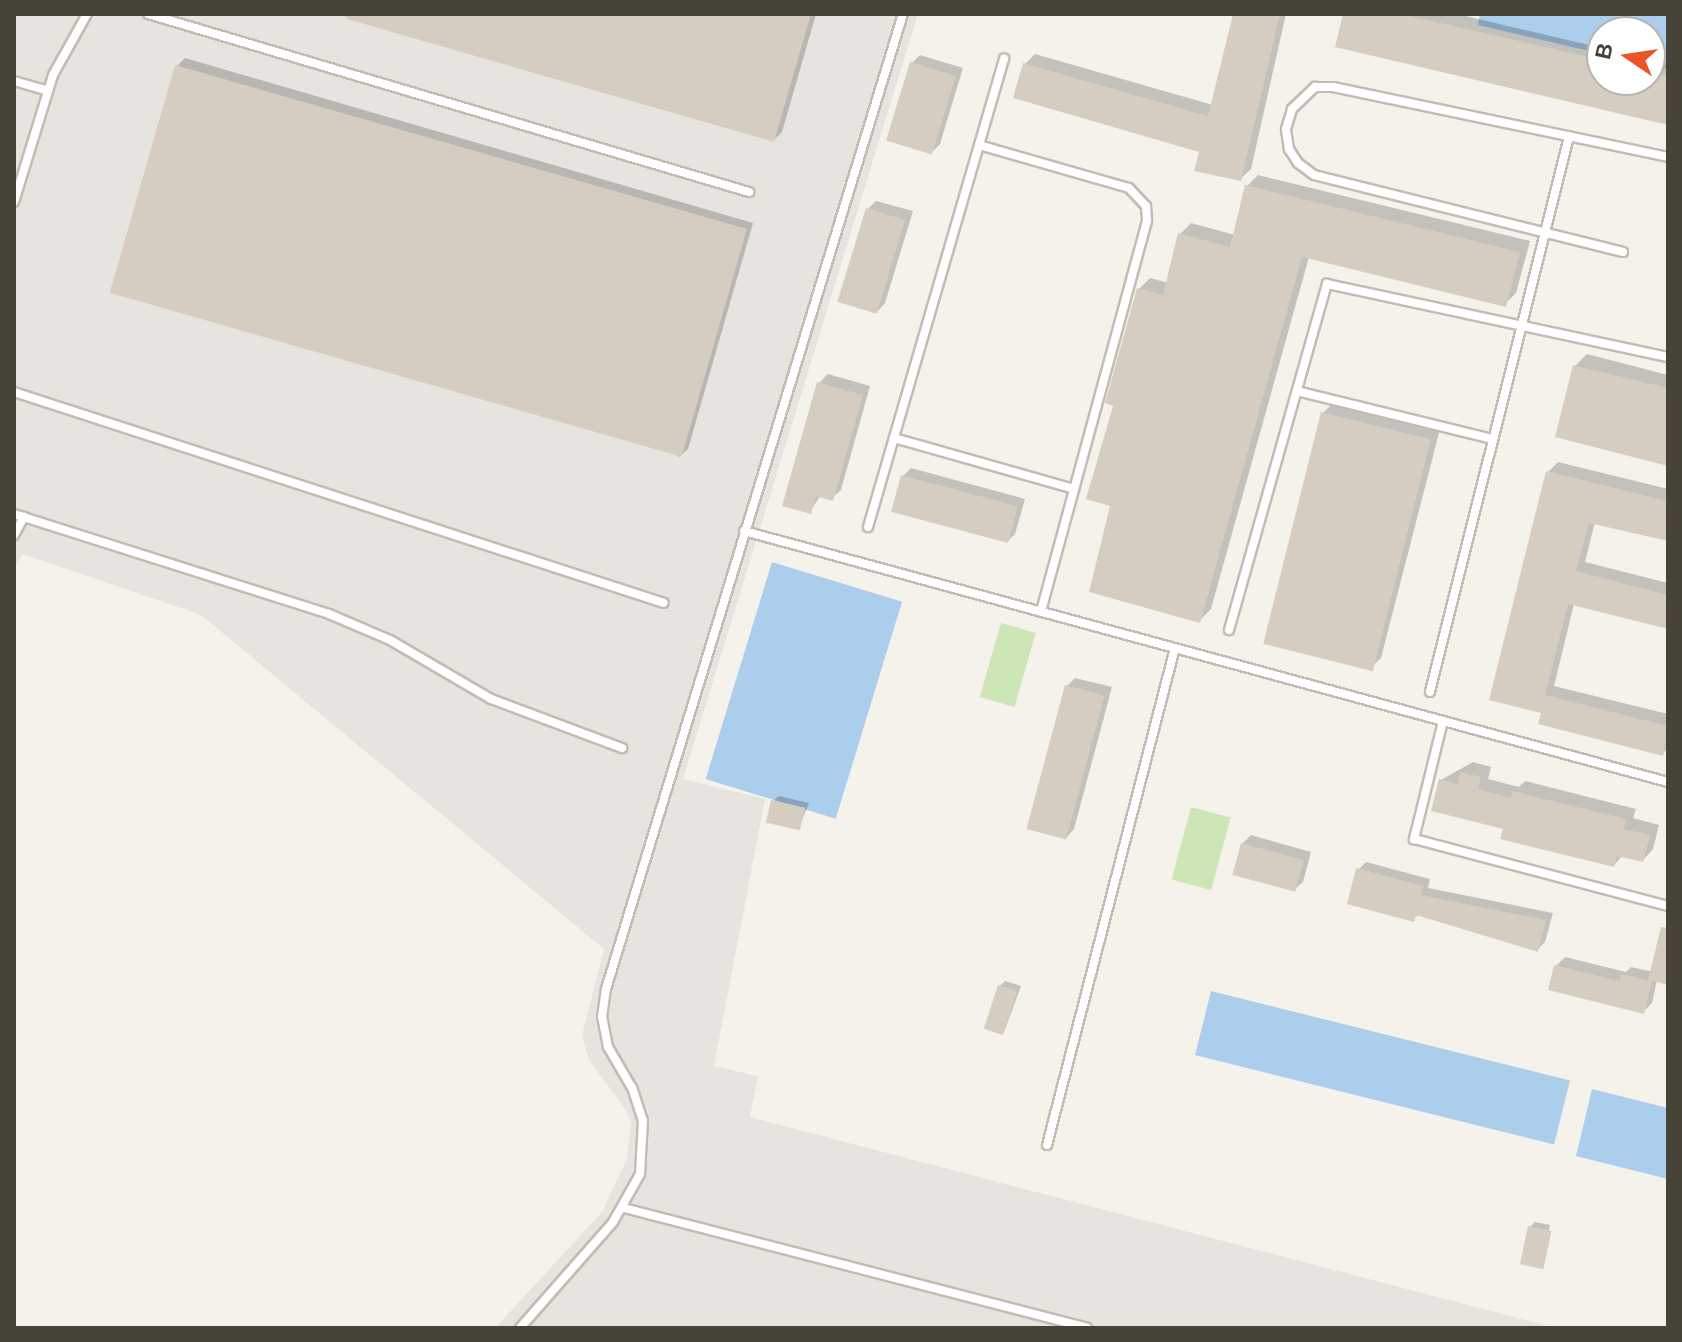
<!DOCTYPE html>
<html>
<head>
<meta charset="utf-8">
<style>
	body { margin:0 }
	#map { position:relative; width:1682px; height:1342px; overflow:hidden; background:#f4f2ea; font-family:Arial,sans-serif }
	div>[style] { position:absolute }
	.industrial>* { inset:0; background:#e7e4df }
	.green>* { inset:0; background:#cde6b6; transform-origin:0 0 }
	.water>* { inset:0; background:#abceec; transform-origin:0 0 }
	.shadow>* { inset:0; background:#0003 }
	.building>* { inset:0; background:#d5cec0; transform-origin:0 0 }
	.roads { filter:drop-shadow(2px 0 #c2bdb0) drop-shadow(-2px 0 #c2bdb0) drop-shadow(0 2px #c2bdb0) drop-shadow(0 -2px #c2bdb0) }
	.service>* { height:8px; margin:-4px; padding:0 4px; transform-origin:4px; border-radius:4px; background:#fff }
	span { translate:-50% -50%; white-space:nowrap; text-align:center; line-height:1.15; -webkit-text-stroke:6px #fff; paint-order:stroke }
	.frame { position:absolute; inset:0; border:16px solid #484339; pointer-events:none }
	.north { position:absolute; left:1586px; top:16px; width:80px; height:80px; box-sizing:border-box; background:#fff; border:2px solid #b6b4b0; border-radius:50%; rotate:283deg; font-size:22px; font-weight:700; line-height:32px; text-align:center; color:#484339 }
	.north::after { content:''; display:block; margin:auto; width:28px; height:36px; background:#ed5329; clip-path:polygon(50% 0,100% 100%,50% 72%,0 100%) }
</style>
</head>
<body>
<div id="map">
	<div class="industrial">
		<div style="clip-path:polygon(14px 14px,918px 14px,683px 779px,765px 799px,714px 1066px,758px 1076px,750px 1117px,1556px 1328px,495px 1328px,602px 1212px,627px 1159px,631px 1123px,626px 1110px,589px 1060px,582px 1035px,604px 949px,201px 615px,23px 554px,14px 567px)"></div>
	</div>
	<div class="green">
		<div style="left:1001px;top:623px;width:36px;height:77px;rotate:16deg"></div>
		<div style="left:1191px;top:807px;width:41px;height:75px;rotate:15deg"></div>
	</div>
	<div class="water">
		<div style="clip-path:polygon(1480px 14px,1668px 14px,1668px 69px,1650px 65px,1650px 32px,1602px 32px,1602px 54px,1478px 25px)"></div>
		<div style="left:772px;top:562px;width:136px;height:227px;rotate:17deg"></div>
		<div style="left:1211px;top:991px;width:370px;height:66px;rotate:14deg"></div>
		<div style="clip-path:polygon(1592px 1089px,1668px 1108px,1668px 1179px,1576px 1156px)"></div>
	</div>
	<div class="shadow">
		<div style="clip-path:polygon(337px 14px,816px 14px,782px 132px,774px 140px)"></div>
		<div style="clip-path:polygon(1235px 14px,1286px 14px,1251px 169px,1240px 179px,1201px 151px,1025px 64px,1035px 54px,1213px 105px)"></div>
		<div style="clip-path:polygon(1345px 14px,1457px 14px,1602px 48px,1602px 80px,1650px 80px,1650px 59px,1668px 63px,1668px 123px)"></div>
		<div style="clip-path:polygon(920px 55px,963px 68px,940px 144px,932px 152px,912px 63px)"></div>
		<div style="clip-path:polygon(185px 58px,753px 223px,688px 449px,679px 457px,177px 66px)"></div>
		<div style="clip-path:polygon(1258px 175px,1530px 241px,1516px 293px,1505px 304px,1309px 257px,1211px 609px,1200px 620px,1113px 505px,1116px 404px,1139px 289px,1150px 278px,1168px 283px,1180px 234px,1191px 223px,1235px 235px,1247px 186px)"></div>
		<div style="clip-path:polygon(876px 201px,913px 211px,885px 303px,877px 312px,868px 209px)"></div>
		<div style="clip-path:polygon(1587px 354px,1668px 375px,1668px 464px,1575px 366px)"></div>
		<div style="clip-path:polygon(828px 374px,870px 386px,841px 490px,832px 498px,821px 495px,810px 511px,785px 504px,819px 383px)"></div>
		<div style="clip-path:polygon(1334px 402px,1440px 429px,1381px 658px,1369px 669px,1323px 413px)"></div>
		<div style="clip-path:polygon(1558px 462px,1668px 489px,1668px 540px,1595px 522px,1585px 562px,1668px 583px,1668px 627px,1574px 604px,1554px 686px,1668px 714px,1668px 748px,1662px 754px,1543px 712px,1548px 472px)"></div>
		<div style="clip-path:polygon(911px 468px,1025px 499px,1015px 534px,1007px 542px,903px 476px)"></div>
		<div style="clip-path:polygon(1075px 678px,1112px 687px,1074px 829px,1066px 838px,1067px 686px)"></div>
		<div style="clip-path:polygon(1473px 762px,1491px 767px,1488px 779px,1519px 787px,1525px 781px,1636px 809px,1633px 818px,1659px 825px,1653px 849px,1643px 860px,1623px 855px,1614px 865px,1505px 827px,1441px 780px)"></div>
		<div style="clip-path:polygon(779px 796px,809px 803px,799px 828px,773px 801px)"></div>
		<div style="clip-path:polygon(1251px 835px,1311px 852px,1303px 882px,1294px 890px,1242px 844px)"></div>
		<div style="clip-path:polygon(1366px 862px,1430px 879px,1428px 888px,1553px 913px,1545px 942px,1537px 950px,1419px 914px,1413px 919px,1358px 870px)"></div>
		<div style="clip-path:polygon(1668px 936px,1668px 983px,1657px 980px,1652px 1003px,1643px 1012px,1556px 966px,1565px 957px,1626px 972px,1631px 967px,1653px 972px)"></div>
		<div style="clip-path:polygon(1005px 981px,1021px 986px,1004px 1032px,1000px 986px)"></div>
		<div style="clip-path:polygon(1535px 1222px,1550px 1225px,1541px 1268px,1530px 1227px)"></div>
	</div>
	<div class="building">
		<div style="clip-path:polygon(348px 14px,811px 14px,774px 142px,347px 19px)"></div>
		<div style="clip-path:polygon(1233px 14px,1280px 14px,1241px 181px,1194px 171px,1199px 152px,1013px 98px,1023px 63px,1208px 116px)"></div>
		<div style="clip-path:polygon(1343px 14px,1401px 14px,1602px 60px,1602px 80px,1650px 80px,1650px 72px,1668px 76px,1668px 125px,1335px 47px)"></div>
		<div style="left:910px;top:62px;width:48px;height:82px;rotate:17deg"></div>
		<div style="left:175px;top:65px;width:595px;height:237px;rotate:16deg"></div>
		<div style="clip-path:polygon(1245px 185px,1520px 252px,1506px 307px,1302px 257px,1200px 623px,1089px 592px,1110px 506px,1086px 499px,1113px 406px,1105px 403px,1137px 288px,1163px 295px,1178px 233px,1230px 247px)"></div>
		<div style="left:866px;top:208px;width:41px;height:98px;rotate:17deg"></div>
		<div style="clip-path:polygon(1573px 365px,1668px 388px,1668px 466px,1555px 437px)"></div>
		<div style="clip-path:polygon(817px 382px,863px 395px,833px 501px,816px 496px,811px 514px,782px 506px)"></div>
		<div style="left:1321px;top:412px;width:113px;height:239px;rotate:14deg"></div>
		<div style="clip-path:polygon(1546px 471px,1668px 501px,1668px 541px,1589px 523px,1576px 571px,1668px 595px,1668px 629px,1568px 604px,1545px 695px,1668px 726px,1663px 756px,1538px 724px,1541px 713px,1489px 700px)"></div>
		<div style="left:901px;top:475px;width:121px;height:38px;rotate:15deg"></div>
		<div style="left:1065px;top:685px;width:41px;height:149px;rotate:15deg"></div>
		<div style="clip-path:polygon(1460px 772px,1481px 777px,1478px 789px,1511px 798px,1512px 791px,1626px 819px,1624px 829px,1650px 835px,1643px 862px,1617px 856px,1614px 867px,1500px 839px,1503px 829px,1431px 811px,1439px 779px,1458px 784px)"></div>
		<div style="left:771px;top:800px;width:35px;height:23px;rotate:13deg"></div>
		<div style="left:1241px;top:843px;width:65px;height:33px;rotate:15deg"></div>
		<div style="clip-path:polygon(1356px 868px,1423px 886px,1421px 895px,1546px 920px,1538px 952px,1416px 915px,1414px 922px,1347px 904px)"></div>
		<div style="clip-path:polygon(1661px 927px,1668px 928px,1668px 985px,1648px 980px)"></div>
		<div style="clip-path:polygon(1554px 965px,1620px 981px,1621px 974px,1652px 981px,1644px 1014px,1548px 990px)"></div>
		<div style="left:998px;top:985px;width:20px;height:46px;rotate:18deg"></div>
		<div style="left:1528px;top:1226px;width:24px;height:39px;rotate:12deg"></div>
	</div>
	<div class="roads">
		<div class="service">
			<div style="left:148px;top:14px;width:627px;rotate:16.5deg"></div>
			<div style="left:14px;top:81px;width:35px;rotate:16deg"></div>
			<div style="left:979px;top:145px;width:156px;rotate:16deg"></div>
			<div style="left:1129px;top:188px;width:25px;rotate:47deg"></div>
			<div style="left:1146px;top:206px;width:15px;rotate:86deg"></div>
			<div style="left:1147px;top:221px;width:405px;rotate:105.2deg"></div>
			<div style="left:14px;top:202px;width:133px;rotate:-72.9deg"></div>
			<div style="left:53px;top:75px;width:70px;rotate:-60.9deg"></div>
			<div style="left:1623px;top:252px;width:318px;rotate:-166deg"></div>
			<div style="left:1314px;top:175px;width:20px;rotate:-143deg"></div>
			<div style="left:1298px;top:163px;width:17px;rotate:-123deg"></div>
			<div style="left:1289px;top:149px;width:20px;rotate:-99deg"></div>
			<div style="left:1286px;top:129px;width:21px;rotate:-73deg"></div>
			<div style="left:1292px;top:109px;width:32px;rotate:-44deg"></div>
			<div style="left:1315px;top:87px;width:18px"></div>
			<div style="left:1333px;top:87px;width:342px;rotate:11.8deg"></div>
			<div style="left:1297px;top:391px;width:202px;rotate:13.8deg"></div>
			<div style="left:14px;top:392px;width:683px;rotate:17.98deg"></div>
			<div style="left:894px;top:438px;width:187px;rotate:15.8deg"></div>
			<div style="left:14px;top:514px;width:330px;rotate:17.6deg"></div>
			<div style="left:329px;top:614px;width:66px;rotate:23.1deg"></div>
			<div style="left:390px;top:640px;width:117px;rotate:30.3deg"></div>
			<div style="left:491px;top:699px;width:140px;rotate:20.5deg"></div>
			<div style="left:868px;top:527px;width:488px;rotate:-73.8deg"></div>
			<div style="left:744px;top:531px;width:957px;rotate:15.2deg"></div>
			<div style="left:14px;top:535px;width:21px;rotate:-61deg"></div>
			<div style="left:1229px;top:630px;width:360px;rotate:-74.2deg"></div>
			<div style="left:1327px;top:284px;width:349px;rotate:12.1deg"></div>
			<div style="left:1430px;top:692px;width:573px;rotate:-75.96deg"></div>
			<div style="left:1443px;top:721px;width:122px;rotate:103.8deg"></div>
			<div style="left:1414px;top:839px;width:263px;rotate:14.8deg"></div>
			<div style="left:1047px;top:1145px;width:513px;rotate:-75.56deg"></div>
			<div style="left:624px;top:1208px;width:478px;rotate:14.5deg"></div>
			<div style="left:520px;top:1328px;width:141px;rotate:-48.7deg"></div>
			<div style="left:613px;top:1222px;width:55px;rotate:-60.6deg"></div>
			<div style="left:640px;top:1174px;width:53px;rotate:-86.8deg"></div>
			<div style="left:643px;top:1121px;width:35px;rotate:-108deg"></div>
			<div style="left:632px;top:1088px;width:48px;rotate:-120.3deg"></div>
			<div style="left:608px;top:1047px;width:31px;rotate:-101deg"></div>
			<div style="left:602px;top:1017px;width:28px;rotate:-82deg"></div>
			<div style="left:606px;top:989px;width:1019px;rotate:-73.06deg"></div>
		</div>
	</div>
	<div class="frame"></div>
	<div class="north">B</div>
</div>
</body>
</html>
